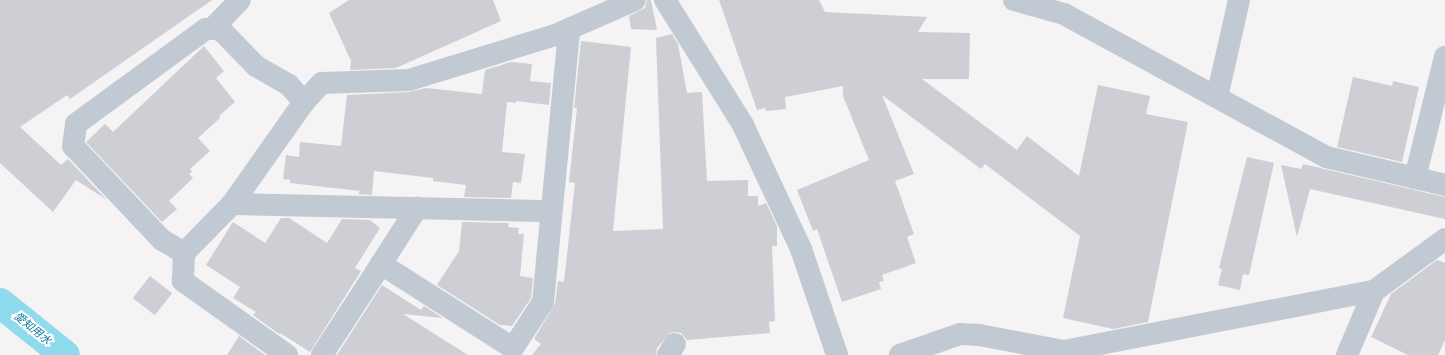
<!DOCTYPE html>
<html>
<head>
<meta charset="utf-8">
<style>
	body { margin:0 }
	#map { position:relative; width:1445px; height:355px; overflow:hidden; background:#f5f3f3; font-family:"DejaVu Sans","Noto Sans JP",sans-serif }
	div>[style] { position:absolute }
	.canal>* { height:30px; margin:-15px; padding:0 15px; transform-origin:15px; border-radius:15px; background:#90daee }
	.building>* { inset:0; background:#cdcfd5; transform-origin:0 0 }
	.minor>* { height:22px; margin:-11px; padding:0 11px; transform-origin:11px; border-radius:11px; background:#c1cad2 }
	span { translate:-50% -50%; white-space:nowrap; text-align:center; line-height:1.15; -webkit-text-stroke:4px #fff; paint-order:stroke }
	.water-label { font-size:11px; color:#0c7c9b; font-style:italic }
</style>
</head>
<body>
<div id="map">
	<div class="canal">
		<div style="left:0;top:303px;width:83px;rotate:38.7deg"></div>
	</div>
	<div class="building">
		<div style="clip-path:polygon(0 0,212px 0,70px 99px,67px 95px,20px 127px,61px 165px,68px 159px,107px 200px,76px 180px,53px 212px,0 163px)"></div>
		<div style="clip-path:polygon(349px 0,493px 0,501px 21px,396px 68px,350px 70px,351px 61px,329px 13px)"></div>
		<div style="clip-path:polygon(647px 0,651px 0,657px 30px,631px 29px,629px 16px,645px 8px)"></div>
		<div style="clip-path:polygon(719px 0,819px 0,825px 12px,927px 17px,918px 32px,970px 33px,969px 79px,922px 79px,1017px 150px,1027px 136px,1079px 176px,1098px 85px,1150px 96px,1146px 114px,1188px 122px,1148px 322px,1113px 329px,1063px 318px,1080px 236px,985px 164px,981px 169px,882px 95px,914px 174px,895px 181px,914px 234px,907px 237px,916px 263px,882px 275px,884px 281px,879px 282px,881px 289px,842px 302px,817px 229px,813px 231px,797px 190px,869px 160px,843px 96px,843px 86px,785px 97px,786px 109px,766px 111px,765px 108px,757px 110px)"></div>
		<div style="clip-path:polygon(672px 34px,678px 44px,687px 93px,702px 92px,707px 181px,748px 180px,748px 196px,758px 196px,758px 206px,766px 203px,777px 226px,777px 246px,772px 246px,775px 321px,769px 322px,770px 333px,687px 340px,681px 333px,676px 332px,670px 333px,657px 348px,656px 355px,532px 355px,541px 344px,534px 339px,555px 304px,558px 281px,564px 282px,575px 183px,569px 182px,577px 108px,574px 108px,581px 41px,631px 47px,613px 231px,663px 229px,656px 38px)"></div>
		<div style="clip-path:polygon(204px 46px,224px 71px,216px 78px,235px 102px,219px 116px,220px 118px,198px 138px,210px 151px,190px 169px,192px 172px,189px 174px,193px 178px,169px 201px,177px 209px,162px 222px,86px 142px,105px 124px,113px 132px)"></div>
		<div style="clip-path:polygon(511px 62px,532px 64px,530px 81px,551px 83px,549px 105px,516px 101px,516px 103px,507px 102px,502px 152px,525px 154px,521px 183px,513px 182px,511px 198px,464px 197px,466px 185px,433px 181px,433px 178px,374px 171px,372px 195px,358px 194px,360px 191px,290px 183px,290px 180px,283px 179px,286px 155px,299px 157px,300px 142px,341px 146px,347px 95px,409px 92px,426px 88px,482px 94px,485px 70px)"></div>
		<div style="clip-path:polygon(1353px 77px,1392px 86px,1393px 81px,1419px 87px,1402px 162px,1337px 147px)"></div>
		<div style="clip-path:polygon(1247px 157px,1274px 163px,1249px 275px,1243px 274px,1240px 290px,1218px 285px,1222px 269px,1219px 268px)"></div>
		<div style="clip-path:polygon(1303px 164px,1445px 197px,1445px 219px,1310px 189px,1297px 237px,1281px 165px,1301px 169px)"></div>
		<div style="clip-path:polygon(281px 218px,289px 218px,327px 243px,342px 219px,370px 220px,380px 228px,355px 268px,361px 271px,310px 352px,280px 333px,279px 334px,253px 315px,256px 312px,233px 298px,240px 287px,206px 265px,233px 222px,265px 243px)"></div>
		<div style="clip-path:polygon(462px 222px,509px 223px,508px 227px,519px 228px,518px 234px,524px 234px,520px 276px,533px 278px,531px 298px,512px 326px,500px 325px,437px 285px,459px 251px)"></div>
		<div style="clip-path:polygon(1437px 260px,1445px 263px,1445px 340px,1438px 355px,1408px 355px,1371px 337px,1391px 294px)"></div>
		<div style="left:150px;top:276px;width:28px;height:28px;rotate:38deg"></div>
		<div style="clip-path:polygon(382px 285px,421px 310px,424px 306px,443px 318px,403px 314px,468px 355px,337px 355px)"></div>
		<div style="clip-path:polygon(239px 336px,265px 355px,227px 355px)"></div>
	</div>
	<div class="minor">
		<div style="left:665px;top:0;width:147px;rotate:58deg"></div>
		<div style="left:743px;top:125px;width:137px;rotate:64.9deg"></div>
		<div style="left:801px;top:249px;width:112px;rotate:71.2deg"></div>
		<div style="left:1014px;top:0;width:52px;rotate:15.6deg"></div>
		<div style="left:1064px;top:14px;width:298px;rotate:28.6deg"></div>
		<div style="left:1326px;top:157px;width:122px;rotate:13.2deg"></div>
		<div style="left:212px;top:29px;width:40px;rotate:-46deg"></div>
		<div style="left:1217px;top:97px;width:99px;rotate:-77.2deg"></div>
		<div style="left:1415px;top:178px;width:125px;rotate:-76.1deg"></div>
		<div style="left:232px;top:204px;width:319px;rotate:1.3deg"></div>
		<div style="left:184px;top:253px;width:69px;rotate:-45.6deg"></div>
		<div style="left:232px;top:204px;width:125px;rotate:-54.8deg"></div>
		<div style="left:381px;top:264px;width:67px;rotate:-57.3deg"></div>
		<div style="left:1064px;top:351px;width:316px;rotate:-11deg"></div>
		<div style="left:1374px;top:291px;width:88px;rotate:-36.2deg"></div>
		<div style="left:287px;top:355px;width:128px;rotate:-144.6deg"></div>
		<div style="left:183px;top:281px;width:28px;rotate:-88deg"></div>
		<div style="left:184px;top:253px;width:26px;rotate:-149deg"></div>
		<div style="left:162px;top:240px;width:129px;rotate:-133.4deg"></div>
		<div style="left:73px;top:146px;width:22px;rotate:-82deg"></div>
		<div style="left:76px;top:124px;width:161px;rotate:-36.2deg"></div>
		<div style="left:206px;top:29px;width:13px;rotate:-4deg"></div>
		<div style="left:219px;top:28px;width:53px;rotate:45.8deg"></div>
		<div style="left:256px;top:66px;width:38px;rotate:30deg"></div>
		<div style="left:289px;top:85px;width:23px;rotate:49deg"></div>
		<div style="left:304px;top:102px;width:26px;rotate:-47deg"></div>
		<div style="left:322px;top:83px;width:87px;rotate:-2deg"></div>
		<div style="left:409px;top:80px;width:153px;rotate:-17.1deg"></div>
		<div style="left:555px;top:35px;width:87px;rotate:-23.6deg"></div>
		<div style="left:322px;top:355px;width:108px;rotate:-57deg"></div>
		<div style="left:381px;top:264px;width:156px;rotate:32.5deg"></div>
		<div style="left:513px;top:348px;width:55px;rotate:-56.9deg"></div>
		<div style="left:543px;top:302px;width:273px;rotate:-84.5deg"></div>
		<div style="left:668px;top:355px;width:13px;rotate:-58deg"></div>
		<div style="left:900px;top:355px;width:64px;rotate:-19.3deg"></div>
		<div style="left:960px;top:334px;width:19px;rotate:3deg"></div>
		<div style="left:979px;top:335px;width:86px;rotate:10.7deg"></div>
		<div style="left:1064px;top:351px;width:4px;rotate:104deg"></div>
		<div style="left:1347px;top:355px;width:69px;rotate:-67.1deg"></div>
	</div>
	<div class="water-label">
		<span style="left:32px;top:329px;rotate:39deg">愛知用水</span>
	</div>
</div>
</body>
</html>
